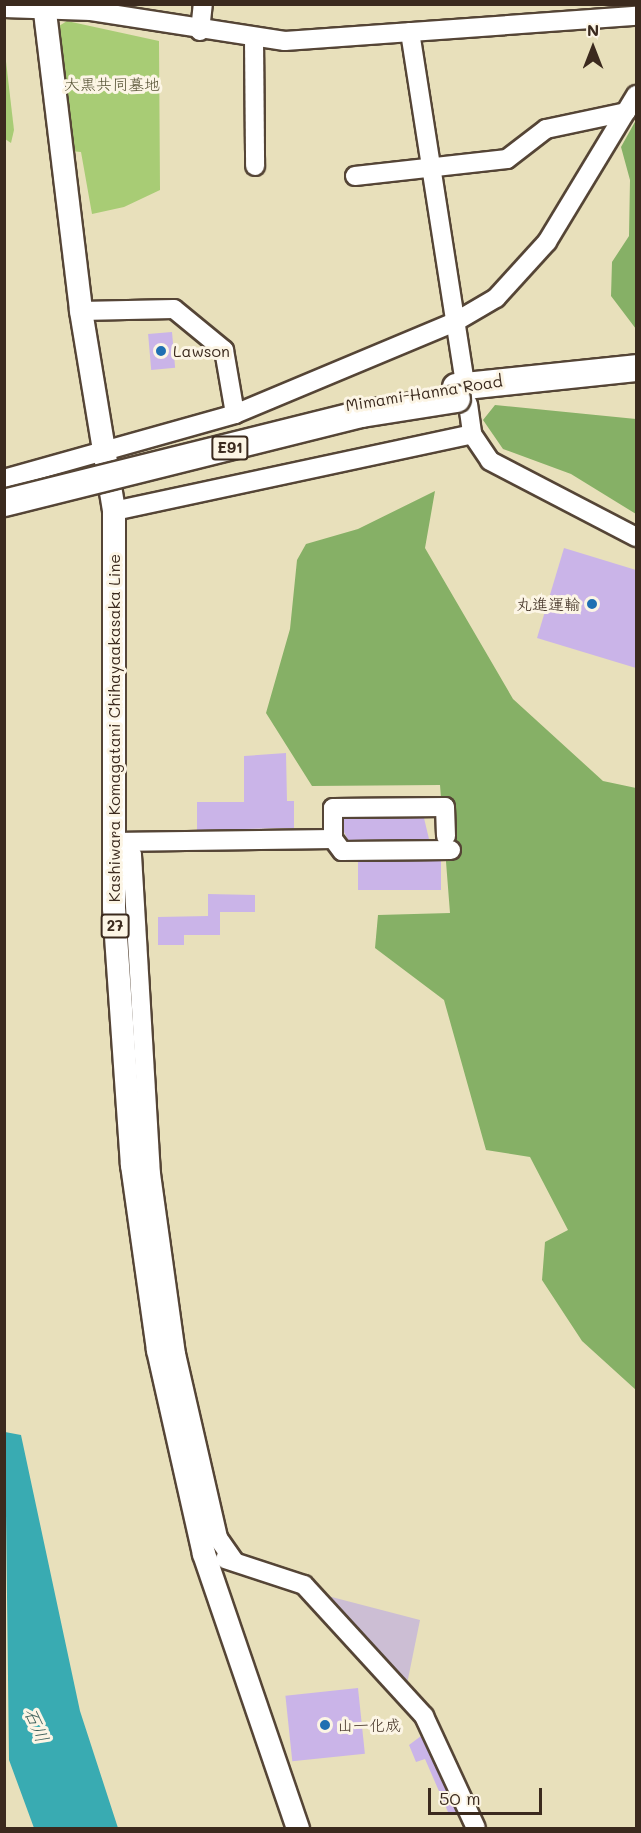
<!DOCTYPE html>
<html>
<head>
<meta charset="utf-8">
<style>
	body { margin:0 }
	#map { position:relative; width:641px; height:1833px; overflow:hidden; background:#e8e0bb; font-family:Mali,"Klee One",sans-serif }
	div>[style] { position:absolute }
	.industrial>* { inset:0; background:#ccbed4 }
	.green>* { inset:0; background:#a8cc75 }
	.forest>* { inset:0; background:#86b066 }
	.water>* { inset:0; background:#39abb2 }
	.building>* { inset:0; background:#cab4e8; transform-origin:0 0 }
	.roads { filter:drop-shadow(2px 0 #554536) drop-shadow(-2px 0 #554536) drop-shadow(0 2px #554536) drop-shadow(0 -2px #554536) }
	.minor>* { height:18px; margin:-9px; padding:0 9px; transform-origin:9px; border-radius:9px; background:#fff }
	.major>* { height:22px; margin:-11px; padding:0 11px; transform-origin:11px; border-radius:11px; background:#fff }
	.highway>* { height:26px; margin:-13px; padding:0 13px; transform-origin:13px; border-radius:13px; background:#fff }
	.bridges { filter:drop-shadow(2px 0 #554536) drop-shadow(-2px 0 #554536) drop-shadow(0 2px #554536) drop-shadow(0 -2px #554536) }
	.highway-bridge>* { height:26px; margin:-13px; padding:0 13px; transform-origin:13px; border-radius:13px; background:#fff }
	.dots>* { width:16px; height:16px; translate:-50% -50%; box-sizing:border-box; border:3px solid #fcf5e5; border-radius:50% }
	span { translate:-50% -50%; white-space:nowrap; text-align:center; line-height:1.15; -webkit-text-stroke:6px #fcf5e5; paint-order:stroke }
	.shield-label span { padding:2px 4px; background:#fcf5e5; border:2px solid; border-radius:4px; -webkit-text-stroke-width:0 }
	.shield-label { font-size:15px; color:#3b2a1e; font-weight:700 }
	.park-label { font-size:16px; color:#565234 }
	.poi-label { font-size:16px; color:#3b2a1e }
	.left { translate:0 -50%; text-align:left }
	.right { translate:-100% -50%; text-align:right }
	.street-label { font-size:16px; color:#3b2a1e }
	.water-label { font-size:18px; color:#3a5e59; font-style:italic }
	.frame { position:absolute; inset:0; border:6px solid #3b2a1e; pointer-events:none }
	.north { position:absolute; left:563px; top:18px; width:60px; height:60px; -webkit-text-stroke:4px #fcf5e5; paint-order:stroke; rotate:0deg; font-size:16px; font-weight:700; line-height:24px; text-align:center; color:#3b2a1e }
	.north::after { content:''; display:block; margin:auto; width:21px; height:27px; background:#3b2a1e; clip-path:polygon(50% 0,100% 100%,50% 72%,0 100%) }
	.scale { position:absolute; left:428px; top:1788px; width:114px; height:27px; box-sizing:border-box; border:3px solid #3b2a1e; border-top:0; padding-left:8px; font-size:18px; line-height:21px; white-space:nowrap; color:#3b2a1e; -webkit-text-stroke:4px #fcf5e5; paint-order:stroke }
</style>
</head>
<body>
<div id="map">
	<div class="industrial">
		<div style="clip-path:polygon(324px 1595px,420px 1620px,406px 1689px)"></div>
	</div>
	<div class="green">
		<div style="clip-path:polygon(67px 21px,159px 41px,160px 190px,124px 207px,92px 214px,81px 152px,70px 151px,59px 26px)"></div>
		<div style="clip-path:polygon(5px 53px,14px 130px,11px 143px,5px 139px)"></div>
	</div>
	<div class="forest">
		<div style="clip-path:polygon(636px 120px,636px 329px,611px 296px,612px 262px,629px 236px,630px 180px,621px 147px)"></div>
		<div style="clip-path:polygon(495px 405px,636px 419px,636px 514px,571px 474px,503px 449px,483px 420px)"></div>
		<div style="clip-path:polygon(435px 491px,425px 548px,513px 699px,603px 781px,636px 788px,636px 1390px,582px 1341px,542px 1280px,545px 1242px,568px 1230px,530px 1157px,486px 1150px,444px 1000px,375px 948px,378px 915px,450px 913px,440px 785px,312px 786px,266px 713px,290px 629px,297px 560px,306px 544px,358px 529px)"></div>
	</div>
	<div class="water">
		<div style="clip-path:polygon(5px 1432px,21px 1435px,80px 1711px,118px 1828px,34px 1828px,9px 1760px)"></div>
	</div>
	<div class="building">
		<div style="left:172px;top:332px;width:36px;height:24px;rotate:85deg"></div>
		<div style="clip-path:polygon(564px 548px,636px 570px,636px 668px,537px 638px)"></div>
		<div style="clip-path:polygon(286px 753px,287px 801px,294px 801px,294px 828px,197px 830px,197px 802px,244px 802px,244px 756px)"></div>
		<div style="clip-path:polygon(424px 818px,429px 839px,348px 840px,344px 832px,344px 819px)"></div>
		<div style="left:441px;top:861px;width:29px;height:83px;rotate:90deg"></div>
		<div style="clip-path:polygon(208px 894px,255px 895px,255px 912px,220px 912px,220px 935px,184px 935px,184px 945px,158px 945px,158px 917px,208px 916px)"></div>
		<div style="left:358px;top:1688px;width:66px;height:73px;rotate:84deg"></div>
		<div style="clip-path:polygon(421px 1736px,457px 1813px,448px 1812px,425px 1759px,416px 1762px,409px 1745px)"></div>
	</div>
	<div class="roads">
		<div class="minor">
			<div style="left:4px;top:8px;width:87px;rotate:2deg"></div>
			<div style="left:91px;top:11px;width:196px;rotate:8.8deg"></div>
			<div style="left:285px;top:41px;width:352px;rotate:-4.1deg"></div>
			<div style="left:200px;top:31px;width:27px;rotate:-84deg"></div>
			<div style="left:410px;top:32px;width:350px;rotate:81.1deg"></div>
			<div style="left:254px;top:39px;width:127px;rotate:89.5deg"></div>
			<div style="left:355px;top:176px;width:153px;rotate:-6.4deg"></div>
			<div style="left:507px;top:159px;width:49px;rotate:-37.6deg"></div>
			<div style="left:546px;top:129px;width:82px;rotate:-12deg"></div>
			<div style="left:81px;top:311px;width:93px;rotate:-1.2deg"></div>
			<div style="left:174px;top:309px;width:65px;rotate:39.4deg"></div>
			<div style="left:224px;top:350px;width:65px;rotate:80.2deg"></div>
			<div style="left:468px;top:404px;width:30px;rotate:82deg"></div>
			<div style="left:472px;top:434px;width:32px;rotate:56deg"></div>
			<div style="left:490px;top:461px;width:165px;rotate:27.5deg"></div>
			<div style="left:4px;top:479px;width:240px;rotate:-15.7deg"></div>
			<div style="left:235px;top:414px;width:238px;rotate:-22.7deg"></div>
			<div style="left:455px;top:322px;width:48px;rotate:-30.3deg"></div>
			<div style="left:496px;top:298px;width:76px;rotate:-47.7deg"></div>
			<div style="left:547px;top:242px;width:172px;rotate:-58.8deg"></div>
			<div style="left:114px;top:511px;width:366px;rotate:-12.1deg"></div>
			<div style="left:333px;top:839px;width:15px;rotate:53deg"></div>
			<div style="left:342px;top:851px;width:109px;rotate:-0.5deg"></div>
			<div style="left:113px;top:842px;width:220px;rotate:-0.8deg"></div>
			<div style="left:333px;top:839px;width:31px;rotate:-90deg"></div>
			<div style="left:333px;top:808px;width:112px;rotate:-0.5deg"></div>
			<div style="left:445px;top:807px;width:29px;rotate:88deg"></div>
			<div style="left:113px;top:855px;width:19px"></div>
			<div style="left:132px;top:855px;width:320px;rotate:86.6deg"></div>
			<div style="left:151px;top:1174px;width:182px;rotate:82.1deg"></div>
			<div style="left:176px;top:1354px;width:189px;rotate:77.1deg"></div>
			<div style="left:218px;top:1538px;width:29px;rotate:55deg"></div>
			<div style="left:225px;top:1559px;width:83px;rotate:18.2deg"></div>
			<div style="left:304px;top:1585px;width:178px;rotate:47.5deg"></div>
			<div style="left:424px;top:1716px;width:123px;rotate:65.1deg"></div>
		</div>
		<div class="major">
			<div style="left:44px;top:4px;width:309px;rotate:83.1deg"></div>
			<div style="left:81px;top:311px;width:203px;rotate:80.6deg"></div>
			<div style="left:114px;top:511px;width:397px;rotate:90deg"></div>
			<div style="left:114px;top:908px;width:258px;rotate:86deg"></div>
			<div style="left:132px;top:1165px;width:187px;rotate:82deg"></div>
			<div style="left:158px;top:1350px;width:209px;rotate:77.3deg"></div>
			<div style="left:204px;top:1554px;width:290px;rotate:71.1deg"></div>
		</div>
		<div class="highway">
			<div style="left:456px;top:387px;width:181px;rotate:-6deg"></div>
		</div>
	</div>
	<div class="bridges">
		<div class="highway-bridge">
			<div style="left:4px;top:503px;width:369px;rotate:-14deg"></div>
			<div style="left:362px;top:414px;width:96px;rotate:-9deg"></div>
		</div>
	</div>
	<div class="dots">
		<div style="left:161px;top:351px;background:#1f6fb2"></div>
		<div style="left:592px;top:604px;background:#1f6fb2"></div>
		<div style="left:325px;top:1725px;background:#1f6fb2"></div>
	</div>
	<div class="shield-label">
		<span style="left:230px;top:448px">E91</span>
		<span style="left:115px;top:926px">27</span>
	</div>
	<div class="park-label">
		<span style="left:112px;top:84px">大黒共同墓地</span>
	</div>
	<div class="poi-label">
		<span class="left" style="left:173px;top:351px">Lawson</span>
		<span class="right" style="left:580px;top:604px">丸進運輸</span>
		<span class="left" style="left:337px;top:1725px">山一化成</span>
	</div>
	<div class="street-label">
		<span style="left:424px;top:393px;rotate:-9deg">Mimami-Hanna Road</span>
		<span style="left:114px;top:728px;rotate:-90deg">Kashiwara Komagatani Chihayaakasaka Line</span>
	</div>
	<div class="water-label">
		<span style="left:37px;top:1725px;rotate:67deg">石川</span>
	</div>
	<div class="frame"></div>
	<div class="north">N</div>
	<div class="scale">50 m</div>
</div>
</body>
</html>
